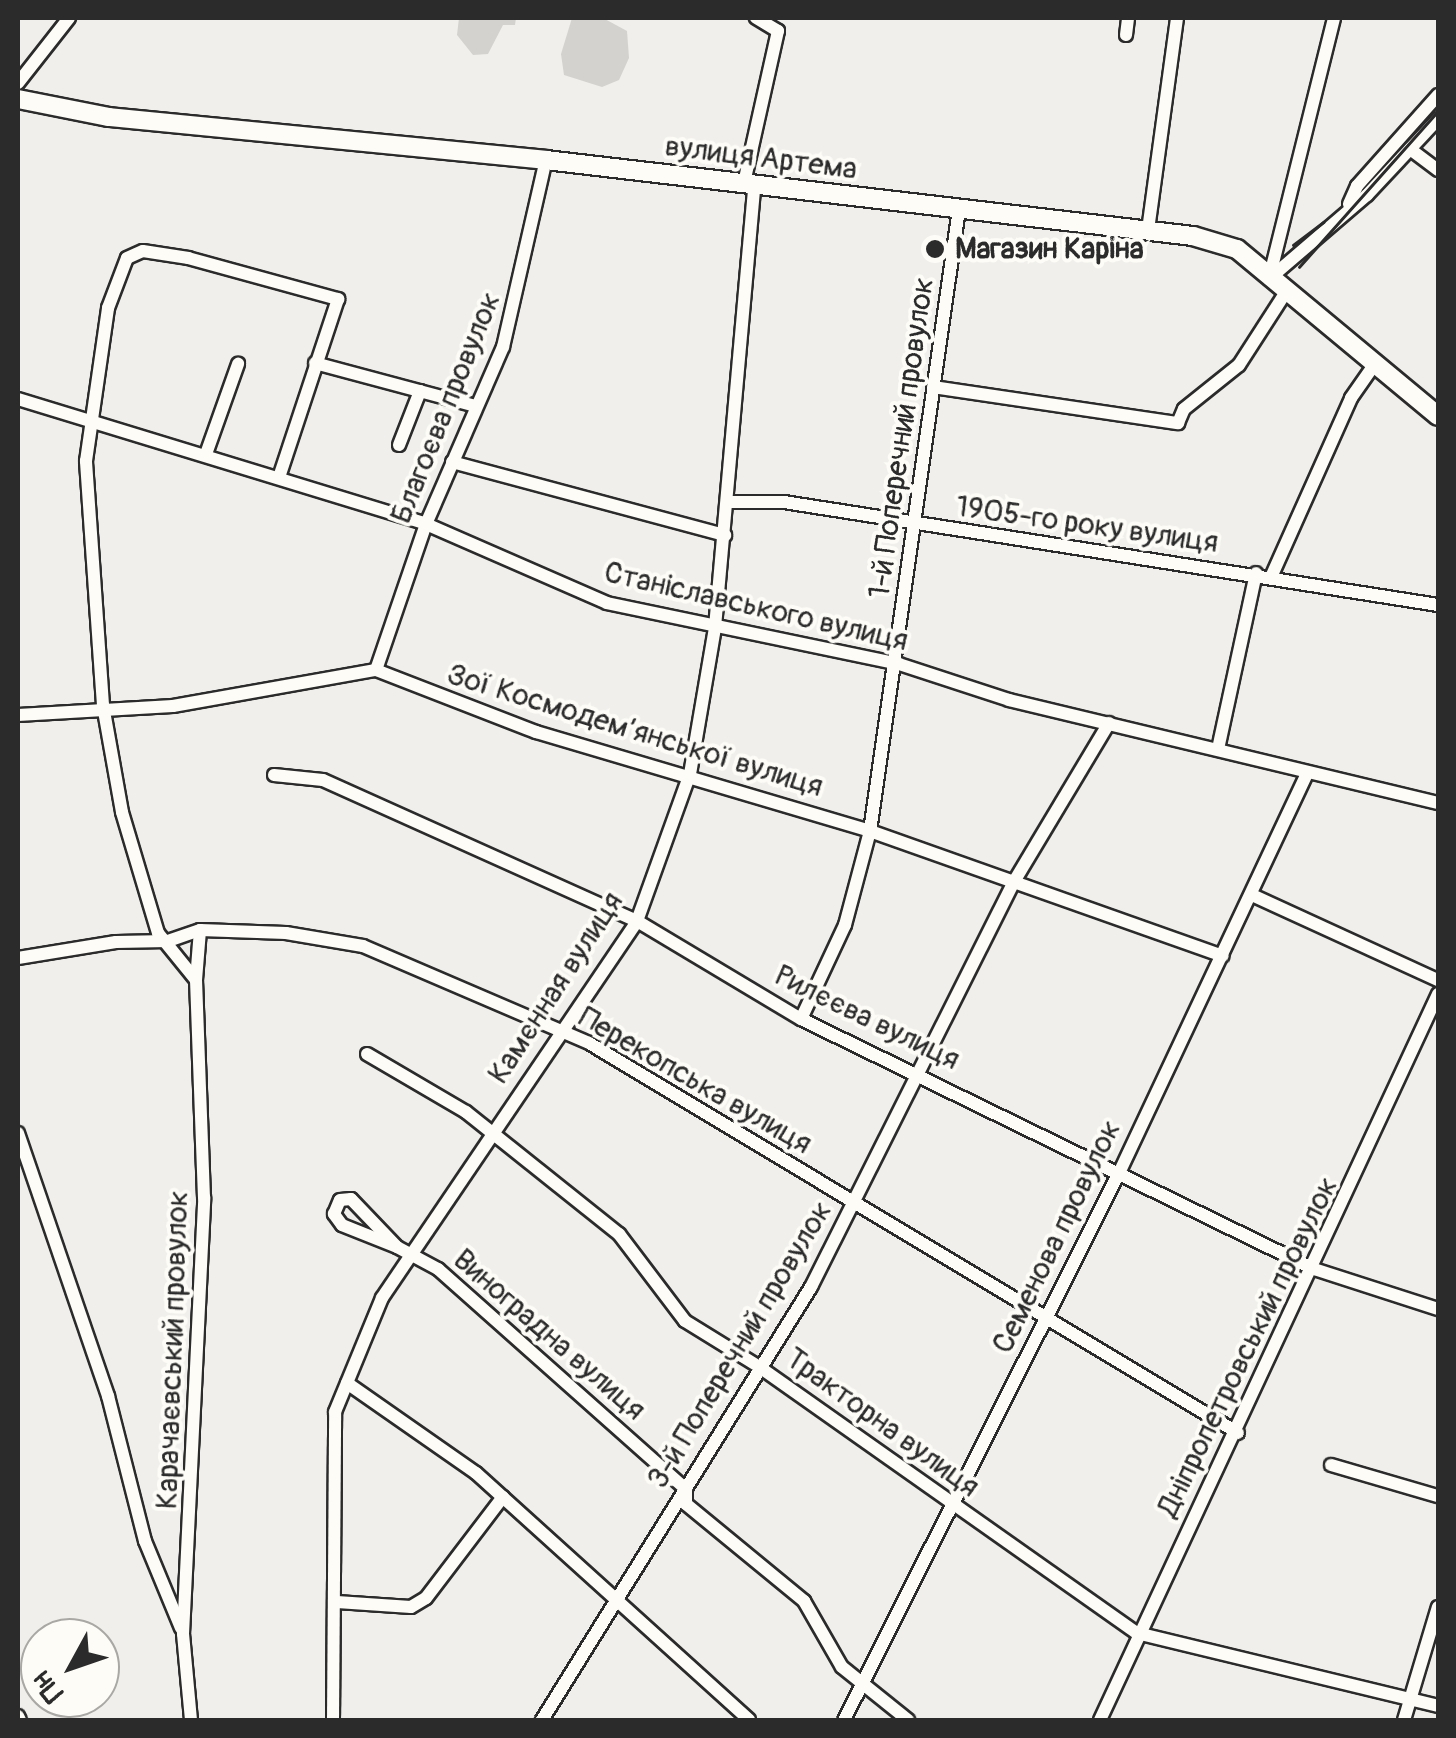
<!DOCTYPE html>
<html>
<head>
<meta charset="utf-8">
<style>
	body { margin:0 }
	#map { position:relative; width:1456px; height:1738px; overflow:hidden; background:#f0efeb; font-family:Pangolin,sans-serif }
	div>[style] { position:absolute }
	.green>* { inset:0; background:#d3d2cf }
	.roads { filter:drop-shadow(2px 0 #2b2b2b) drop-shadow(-2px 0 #2b2b2b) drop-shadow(0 2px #2b2b2b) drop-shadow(0 -2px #2b2b2b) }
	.street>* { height:12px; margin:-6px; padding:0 6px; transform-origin:6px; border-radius:6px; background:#fdfcf7 }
	.secondary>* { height:18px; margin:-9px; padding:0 9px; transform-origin:9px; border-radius:9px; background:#fdfcf7 }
	.tram>* { height:2.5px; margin:-1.25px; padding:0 1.25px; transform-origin:1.25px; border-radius:1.25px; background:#2b2b2b }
	.dots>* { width:28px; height:28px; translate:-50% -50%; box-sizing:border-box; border:5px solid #fdfcf7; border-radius:50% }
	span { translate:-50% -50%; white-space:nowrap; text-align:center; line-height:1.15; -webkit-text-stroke:8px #fdfcf7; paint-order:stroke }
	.street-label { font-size:30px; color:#2b2b2b }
	.poi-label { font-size:30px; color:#2b2b2b; font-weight:700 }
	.left { translate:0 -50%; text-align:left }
	.frame { position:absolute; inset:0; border:20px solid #2b2b2b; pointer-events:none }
	.north { position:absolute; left:20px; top:1618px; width:100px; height:100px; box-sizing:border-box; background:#fdfcf7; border:2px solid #a9a8a5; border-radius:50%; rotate:230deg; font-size:28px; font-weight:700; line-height:40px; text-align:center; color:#2b2b2b }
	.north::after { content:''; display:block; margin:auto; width:35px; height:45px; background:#2b2b2b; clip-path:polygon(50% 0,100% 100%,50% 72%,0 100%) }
</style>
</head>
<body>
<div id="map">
	<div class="green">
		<div style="clip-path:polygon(459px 18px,516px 18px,515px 25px,503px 25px,488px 54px,473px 55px,457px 35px)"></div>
		<div style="clip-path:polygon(572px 18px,603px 18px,627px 31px,629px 58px,619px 80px,602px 87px,564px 75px,561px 54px)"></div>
	</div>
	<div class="roads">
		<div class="street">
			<div style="left:1126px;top:35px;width:17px;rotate:-83deg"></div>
			<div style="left:18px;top:83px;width:83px;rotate:-51.9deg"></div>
			<div style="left:1410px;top:149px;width:35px;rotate:37deg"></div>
			<div style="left:744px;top:183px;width:156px;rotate:-77.4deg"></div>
			<div style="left:778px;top:31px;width:26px;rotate:-149deg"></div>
			<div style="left:1349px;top:204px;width:20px;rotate:-66deg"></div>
			<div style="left:1357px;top:186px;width:122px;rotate:-48.3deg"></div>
			<div style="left:1148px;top:230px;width:214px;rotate:-82.2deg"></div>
			<div style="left:1269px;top:279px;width:269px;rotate:-76deg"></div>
			<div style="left:1269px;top:279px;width:129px;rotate:-40.6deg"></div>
			<div style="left:1367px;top:195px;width:104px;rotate:-46.9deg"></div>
			<div style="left:315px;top:363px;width:166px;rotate:15deg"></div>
			<div style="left:933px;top:387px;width:248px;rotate:8.4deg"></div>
			<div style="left:1178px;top:423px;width:15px;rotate:-67deg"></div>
			<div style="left:1184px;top:409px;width:70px;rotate:-38.7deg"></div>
			<div style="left:1239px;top:365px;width:87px;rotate:-57.2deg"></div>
			<div style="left:18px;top:399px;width:427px;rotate:17deg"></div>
			<div style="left:426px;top:524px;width:197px;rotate:23.6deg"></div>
			<div style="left:607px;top:603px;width:298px;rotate:11.8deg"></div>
			<div style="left:899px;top:664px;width:116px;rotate:18.1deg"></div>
			<div style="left:1009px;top:700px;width:441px;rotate:13.5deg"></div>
			<div style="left:399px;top:445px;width:58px;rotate:-68.7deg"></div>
			<div style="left:206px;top:454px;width:96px;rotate:-70.4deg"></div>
			<div style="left:452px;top:462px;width:283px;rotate:15deg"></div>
			<div style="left:728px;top:502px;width:56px"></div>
			<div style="left:784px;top:502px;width:662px;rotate:8.95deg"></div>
			<div style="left:1272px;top:575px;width:194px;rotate:-65.9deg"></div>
			<div style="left:1351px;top:398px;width:40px;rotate:-55.1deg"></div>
			<div style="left:376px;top:670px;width:154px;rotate:-71.1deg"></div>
			<div style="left:426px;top:524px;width:193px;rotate:-66.5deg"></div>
			<div style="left:503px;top:347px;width:192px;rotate:-77.1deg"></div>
			<div style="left:18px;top:715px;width:155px;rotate:-3.3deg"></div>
			<div style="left:173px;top:706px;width:206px;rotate:-10.1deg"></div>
			<div style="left:376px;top:670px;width:172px;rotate:21.2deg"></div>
			<div style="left:536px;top:732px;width:348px;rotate:16.5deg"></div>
			<div style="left:870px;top:831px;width:374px;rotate:19.5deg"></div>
			<div style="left:1218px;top:749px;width:180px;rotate:-77.8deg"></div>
			<div style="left:274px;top:775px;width:49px;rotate:5.8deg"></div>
			<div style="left:323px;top:780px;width:344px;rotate:24.2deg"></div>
			<div style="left:637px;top:921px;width:191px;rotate:30.9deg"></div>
			<div style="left:801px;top:1019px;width:571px;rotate:25.98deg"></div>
			<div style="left:1314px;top:1269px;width:130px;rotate:17.9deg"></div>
			<div style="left:1252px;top:895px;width:205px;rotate:24.6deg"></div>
			<div style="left:18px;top:958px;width:99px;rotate:-9.3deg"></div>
			<div style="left:116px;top:942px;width:52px;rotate:-1.1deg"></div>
			<div style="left:168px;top:941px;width:34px;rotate:-19deg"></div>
			<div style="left:200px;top:930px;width:86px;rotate:2deg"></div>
			<div style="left:286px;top:933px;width:78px;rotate:9.6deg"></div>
			<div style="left:363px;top:946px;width:246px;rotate:23.2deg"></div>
			<div style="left:589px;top:1043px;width:757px;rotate:31deg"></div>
			<div style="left:196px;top:980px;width:50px;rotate:-85.4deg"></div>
			<div style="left:801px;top:1019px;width:104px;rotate:-64.9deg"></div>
			<div style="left:845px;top:925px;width:97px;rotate:-75.1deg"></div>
			<div style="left:870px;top:831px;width:628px;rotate:-81.86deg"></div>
			<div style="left:367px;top:1054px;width:115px;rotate:30.4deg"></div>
			<div style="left:466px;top:1112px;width:196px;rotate:38.6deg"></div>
			<div style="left:619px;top:1234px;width:109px;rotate:52.8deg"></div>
			<div style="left:685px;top:1321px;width:89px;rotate:31.7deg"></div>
			<div style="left:761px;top:1368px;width:460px;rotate:35.2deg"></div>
			<div style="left:1137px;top:1633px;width:310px;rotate:13.6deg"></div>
			<div style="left:18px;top:1133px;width:278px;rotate:71.1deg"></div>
			<div style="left:108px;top:1396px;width:150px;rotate:75.7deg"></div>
			<div style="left:145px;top:1541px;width:94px;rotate:67.5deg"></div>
			<div style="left:397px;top:1247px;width:59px;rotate:-158.2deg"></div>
			<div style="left:342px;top:1225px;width:14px;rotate:-126deg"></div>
			<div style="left:334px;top:1214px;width:15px;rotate:-67deg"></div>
			<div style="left:340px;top:1200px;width:11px;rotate:-5deg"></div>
			<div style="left:351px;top:1199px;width:66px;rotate:46.2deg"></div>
			<div style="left:397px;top:1247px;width:47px;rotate:28.2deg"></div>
			<div style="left:438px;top:1269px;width:332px;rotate:41.6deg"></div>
			<div style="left:347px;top:1383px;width:157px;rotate:34.9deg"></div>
			<div style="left:476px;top:1473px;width:368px;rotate:42.1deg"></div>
			<div style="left:1331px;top:1465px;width:111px;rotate:16.2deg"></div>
			<div style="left:686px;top:1491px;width:13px;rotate:90deg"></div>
			<div style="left:686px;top:1504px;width:153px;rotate:39.4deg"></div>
			<div style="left:804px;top:1601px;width:76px;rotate:60.1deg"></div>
			<div style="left:842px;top:1667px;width:85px;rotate:38.8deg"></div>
			<div style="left:337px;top:1602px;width:74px;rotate:3.9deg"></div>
			<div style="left:411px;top:1607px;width:17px;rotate:-31deg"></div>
			<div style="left:426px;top:1598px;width:127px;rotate:-52.7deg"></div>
			<div style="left:18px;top:1716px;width:4px;rotate:63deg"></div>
			<div style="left:191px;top:1720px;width:86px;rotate:-95.3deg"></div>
			<div style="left:183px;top:1634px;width:437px;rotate:-87.2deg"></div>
			<div style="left:204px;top:1198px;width:218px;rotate:-92.1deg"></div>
			<div style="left:196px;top:980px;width:60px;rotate:-129deg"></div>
			<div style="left:158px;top:933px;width:126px;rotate:-106.6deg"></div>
			<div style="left:122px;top:812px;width:109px;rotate:-100.1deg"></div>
			<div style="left:103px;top:705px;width:245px;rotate:-94deg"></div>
			<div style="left:86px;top:461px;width:155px;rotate:-81.8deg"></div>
			<div style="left:108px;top:308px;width:53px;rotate:-69.2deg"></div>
			<div style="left:127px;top:258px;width:17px;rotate:-24deg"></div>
			<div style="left:143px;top:251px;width:46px;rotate:8.8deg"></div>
			<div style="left:188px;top:258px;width:156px;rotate:15.3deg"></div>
			<div style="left:338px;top:299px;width:188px;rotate:108.3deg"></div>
			<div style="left:333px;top:1720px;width:308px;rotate:-89.6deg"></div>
			<div style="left:335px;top:1412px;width:123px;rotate:-67.6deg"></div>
			<div style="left:382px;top:1298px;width:455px;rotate:-55.9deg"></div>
			<div style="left:637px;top:921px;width:156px;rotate:-70.2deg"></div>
			<div style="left:690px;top:774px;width:149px;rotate:-80.3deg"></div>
			<div style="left:715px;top:627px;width:442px;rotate:-84.9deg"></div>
			<div style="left:542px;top:1720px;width:510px;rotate:-58.15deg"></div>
			<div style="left:811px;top:1287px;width:455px;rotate:-63.4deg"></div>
			<div style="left:1015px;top:880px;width:183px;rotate:-59.1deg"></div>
			<div style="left:844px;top:1720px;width:614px;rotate:-63.31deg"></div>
			<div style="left:1120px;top:1171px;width:440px;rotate:-64.8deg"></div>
			<div style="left:1100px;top:1720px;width:801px;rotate:-65.03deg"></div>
			<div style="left:1404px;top:1720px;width:118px;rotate:-73.3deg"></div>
		</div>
		<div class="secondary">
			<div style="left:18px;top:99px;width:93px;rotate:11.2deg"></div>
			<div style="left:109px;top:117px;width:439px;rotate:5.6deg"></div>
			<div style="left:546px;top:160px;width:651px;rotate:6.7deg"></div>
			<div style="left:1193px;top:236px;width:46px;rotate:16.5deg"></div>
			<div style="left:1237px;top:249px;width:261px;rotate:39.7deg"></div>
		</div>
	</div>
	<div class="tram">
		<div style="left:1293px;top:245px;width:38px;rotate:-37deg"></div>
		<div style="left:1299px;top:267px;width:209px;rotate:-48.3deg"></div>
	</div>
	<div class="dots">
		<div style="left:935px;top:249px;background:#2b2b2b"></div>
	</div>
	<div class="street-label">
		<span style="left:761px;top:158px;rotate:7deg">вулиця Артема</span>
		<span style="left:446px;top:408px;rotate:-68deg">Благоєва провулок</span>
		<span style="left:902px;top:438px;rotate:-82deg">1-й Поперечний провулок</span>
		<span style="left:1087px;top:525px;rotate:8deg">1905-го року вулиця</span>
		<span style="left:756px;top:607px;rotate:13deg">Станіславського вулиця</span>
		<span style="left:635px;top:731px;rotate:17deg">Зої Космодем’янської вулиця</span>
		<span style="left:556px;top:988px;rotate:-57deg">Камєнная вулиця</span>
		<span style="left:867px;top:1018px;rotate:26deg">Рилєєва вулиця</span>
		<span style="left:695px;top:1081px;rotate:30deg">Перекопська вулиця</span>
		<span style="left:1057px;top:1237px;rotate:-64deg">Семенова провулок</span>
		<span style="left:549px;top:1335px;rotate:41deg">Виноградна вулиця</span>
		<span style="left:740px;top:1345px;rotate:-59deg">3-й Поперечний провулок</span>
		<span style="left:1248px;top:1347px;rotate:-64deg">Дніпропетровський провулок</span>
		<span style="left:173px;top:1350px;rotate:-88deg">Карачаєвський провулок</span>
		<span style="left:882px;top:1423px;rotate:36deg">Тракторна вулиця</span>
	</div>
	<div class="poi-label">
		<span class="left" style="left:955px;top:249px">Магазин Каріна</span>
	</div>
	<div class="frame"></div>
	<div class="north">Пн</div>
</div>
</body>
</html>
